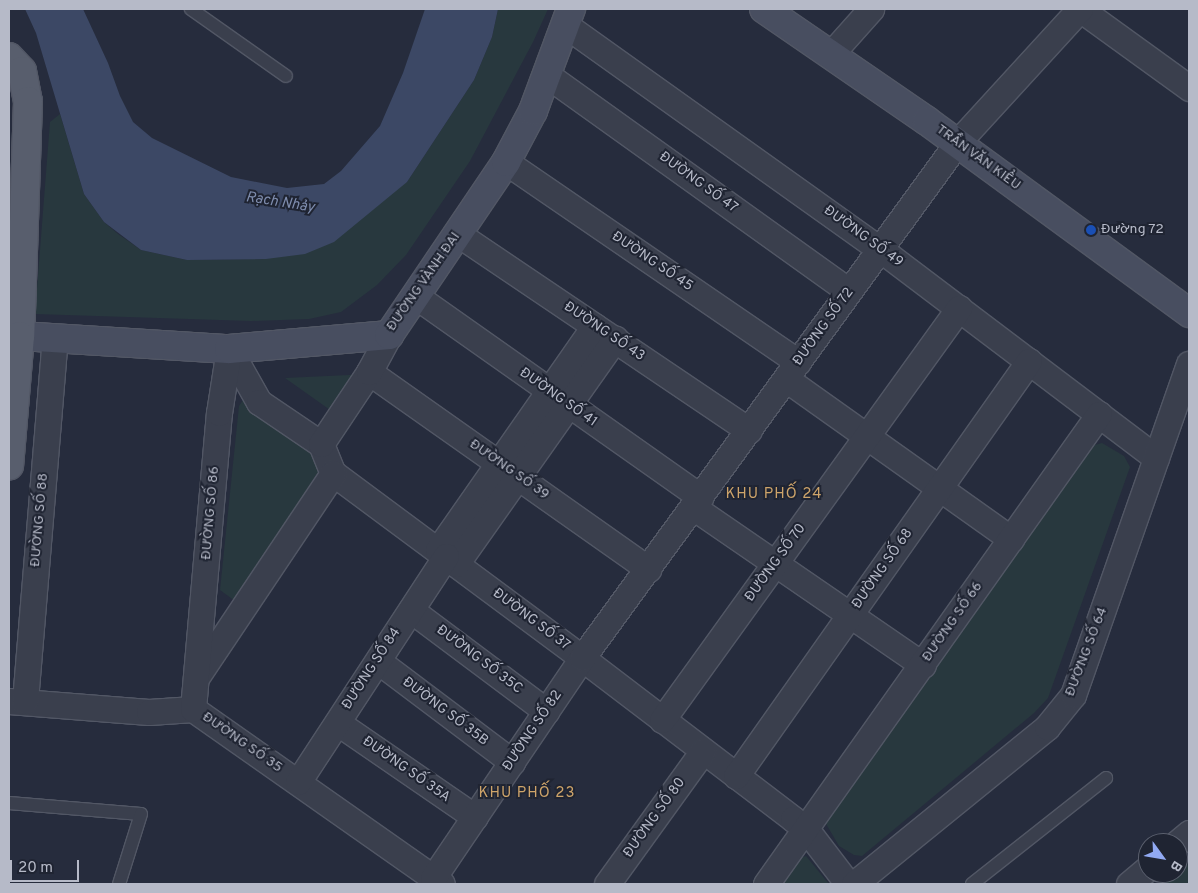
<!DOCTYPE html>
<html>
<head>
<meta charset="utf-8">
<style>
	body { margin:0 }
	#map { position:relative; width:1198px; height:893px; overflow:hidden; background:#262c3d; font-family:Overpass,sans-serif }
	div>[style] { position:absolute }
	.green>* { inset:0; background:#28383e }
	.water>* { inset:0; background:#3c4865 }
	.roads { filter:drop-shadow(1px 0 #525765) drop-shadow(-1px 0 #525765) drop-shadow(0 1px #525765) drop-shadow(0 -1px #525765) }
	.lane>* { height:12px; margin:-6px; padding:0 6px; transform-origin:6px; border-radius:6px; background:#3a3f4d }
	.street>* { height:25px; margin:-12.5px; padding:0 12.5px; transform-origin:12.5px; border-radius:12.5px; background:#3a3f4d }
	.secondary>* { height:28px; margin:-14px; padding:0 14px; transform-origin:14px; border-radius:14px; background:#484e60 }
	.primary>* { height:28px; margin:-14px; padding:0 14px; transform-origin:14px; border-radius:14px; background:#585e6d }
	.dots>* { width:14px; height:14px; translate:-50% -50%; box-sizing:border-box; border:2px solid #1f2432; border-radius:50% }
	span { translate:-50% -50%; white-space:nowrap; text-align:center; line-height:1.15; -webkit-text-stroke:4px #1f2432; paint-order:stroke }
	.street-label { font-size:14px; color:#b6bac8 }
	.poi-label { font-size:14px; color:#b6bac8 }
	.left { translate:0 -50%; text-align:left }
	.water-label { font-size:15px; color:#7f8dae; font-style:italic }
	.neighbourhood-label { font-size:15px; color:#cea46a; letter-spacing:1px }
	.frame { position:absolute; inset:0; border:10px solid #b6bac8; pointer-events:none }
	.north { position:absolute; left:1138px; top:833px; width:50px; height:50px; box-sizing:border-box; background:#1f2432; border:1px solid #5b606e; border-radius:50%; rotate:122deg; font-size:14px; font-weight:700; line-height:20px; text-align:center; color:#b6bac8 }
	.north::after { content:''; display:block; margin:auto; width:18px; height:22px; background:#91a9f2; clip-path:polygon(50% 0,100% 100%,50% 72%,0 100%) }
	.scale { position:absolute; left:10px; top:860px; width:69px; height:22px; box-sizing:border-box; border:2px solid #b6bac8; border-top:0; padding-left:6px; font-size:15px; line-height:18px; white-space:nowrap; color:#b6bac8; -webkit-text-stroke:4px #1f2432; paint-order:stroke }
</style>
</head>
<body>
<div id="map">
	<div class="green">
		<div style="clip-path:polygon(498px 9px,548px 9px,533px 42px,470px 161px,406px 255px,377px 285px,341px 312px,309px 319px,251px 321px,35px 314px,50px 122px,60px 114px,84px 194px,104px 222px,118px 234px,141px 250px,187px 260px,265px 259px,407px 182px,474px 80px,492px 37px)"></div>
		<div style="clip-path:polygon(370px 374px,340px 417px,285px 378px)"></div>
		<div style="clip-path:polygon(245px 397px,320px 449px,328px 467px,235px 601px,220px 590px,239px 406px)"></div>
		<div style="clip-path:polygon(1102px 443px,1124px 456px,1130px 467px,1048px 698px,1034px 713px,862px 856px,854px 855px,839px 846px,825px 822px,1091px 446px)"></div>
		<div style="clip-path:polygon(806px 856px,829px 884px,777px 884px,795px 860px)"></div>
		<div style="clip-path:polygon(1189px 863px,1189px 884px,1164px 884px,1178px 873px)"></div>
	</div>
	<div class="water">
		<div style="clip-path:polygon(25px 9px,83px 9px,108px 63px,120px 96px,133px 122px,152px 138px,231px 177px,287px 188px,324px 184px,341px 171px,380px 126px,403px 73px,425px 9px,498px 9px,492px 37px,474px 80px,407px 182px,334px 242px,305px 254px,266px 259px,187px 260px,141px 250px,104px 222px,84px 194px,36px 33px)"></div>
	</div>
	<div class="roads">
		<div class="lane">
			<div style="left:191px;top:9px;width:116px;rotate:35.2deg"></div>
			<div style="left:9px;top:803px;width:132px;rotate:4.8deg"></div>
			<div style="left:141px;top:814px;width:73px;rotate:107.4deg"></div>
			<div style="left:972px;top:884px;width:171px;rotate:-38.3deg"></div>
		</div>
		<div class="street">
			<div style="left:1080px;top:9px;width:135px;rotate:35.9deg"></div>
			<div style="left:564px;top:24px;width:388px;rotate:35.5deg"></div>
			<div style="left:880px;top:249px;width:346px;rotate:37.1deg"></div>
			<div style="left:830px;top:55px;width:62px;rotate:-48.3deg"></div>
			<div style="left:547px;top:75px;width:371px;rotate:35.6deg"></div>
			<div style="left:506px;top:162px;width:354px;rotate:34.4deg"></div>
			<div style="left:458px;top:234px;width:351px;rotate:34deg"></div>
			<div style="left:417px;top:297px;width:347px;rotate:35.2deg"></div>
			<div style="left:229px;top:349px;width:61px;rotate:60.5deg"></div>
			<div style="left:259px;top:402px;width:75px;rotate:34.1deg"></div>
			<div style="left:321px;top:444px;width:31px;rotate:68deg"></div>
			<div style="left:333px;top:473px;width:310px;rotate:36.6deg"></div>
			<div style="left:582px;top:658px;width:265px;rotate:37.3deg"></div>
			<div style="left:793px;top:819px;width:16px;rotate:38deg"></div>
			<div style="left:806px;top:829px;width:69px;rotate:52.6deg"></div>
			<div style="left:369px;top:372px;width:342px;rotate:35.2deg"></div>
			<div style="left:786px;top:379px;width:276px;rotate:35.4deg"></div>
			<div style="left:321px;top:444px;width:87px;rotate:-56.3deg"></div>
			<div style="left:369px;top:372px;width:42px;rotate:-61.6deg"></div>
			<div style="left:693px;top:507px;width:279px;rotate:34.5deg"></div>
			<div style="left:438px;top:550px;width:273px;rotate:-55.1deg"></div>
			<div style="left:456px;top:564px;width:276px;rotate:-54.8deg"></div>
			<div style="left:411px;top:610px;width:169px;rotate:36.8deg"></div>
			<div style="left:378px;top:661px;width:168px;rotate:37deg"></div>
			<div style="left:198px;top:675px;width:243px;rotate:-56.2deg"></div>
			<div style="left:9px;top:701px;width:140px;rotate:4.5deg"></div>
			<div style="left:149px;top:712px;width:44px;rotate:-3.9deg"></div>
			<div style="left:193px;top:709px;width:304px;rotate:35.1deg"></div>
			<div style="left:25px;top:701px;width:363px;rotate:-85.3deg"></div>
			<div style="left:193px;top:709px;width:297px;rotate:-85deg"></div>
			<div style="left:219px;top:413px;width:65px;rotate:-81.1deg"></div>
			<div style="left:662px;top:720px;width:508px;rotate:-54.21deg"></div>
			<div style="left:338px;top:723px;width:166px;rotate:34.5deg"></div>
			<div style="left:736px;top:776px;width:508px;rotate:-54.78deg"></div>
			<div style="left:298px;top:782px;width:270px;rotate:-56.8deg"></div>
			<div style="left:1177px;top:843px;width:16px;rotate:-40deg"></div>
			<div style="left:433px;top:878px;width:266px;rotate:-55.9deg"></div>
			<div style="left:582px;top:658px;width:637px;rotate:-53.94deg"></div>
			<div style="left:957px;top:143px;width:182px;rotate:-47.5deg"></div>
			<div style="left:607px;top:884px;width:164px;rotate:-54.2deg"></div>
			<div style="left:766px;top:884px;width:576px;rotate:-54.68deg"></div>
			<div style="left:854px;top:884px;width:249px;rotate:-39.1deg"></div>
			<div style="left:1047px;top:727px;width:41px;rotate:-50.9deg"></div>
			<div style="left:1073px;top:695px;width:351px;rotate:-70.7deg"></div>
			<div style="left:1129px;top:884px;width:25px;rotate:-40deg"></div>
		</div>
		<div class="secondary">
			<div style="left:764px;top:9px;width:198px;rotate:34.5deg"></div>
			<div style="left:927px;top:121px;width:325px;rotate:36.2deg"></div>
			<div style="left:20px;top:336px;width:209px;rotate:3.6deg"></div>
			<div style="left:229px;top:349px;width:161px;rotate:-5deg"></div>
			<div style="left:389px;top:335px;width:209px;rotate:-55.9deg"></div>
			<div style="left:506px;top:162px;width:58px;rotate:-62.1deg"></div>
			<div style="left:533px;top:111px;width:109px;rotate:-69.6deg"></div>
		</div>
		<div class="primary">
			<div style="left:9px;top:57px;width:19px;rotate:47deg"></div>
			<div style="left:22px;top:71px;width:31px;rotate:79deg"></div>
			<div style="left:28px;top:101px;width:235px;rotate:91.9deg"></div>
			<div style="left:20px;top:336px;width:130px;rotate:94.8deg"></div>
		</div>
	</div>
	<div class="dots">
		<div style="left:1091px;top:230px;background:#1a4fb4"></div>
	</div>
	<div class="street-label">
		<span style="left:978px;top:158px;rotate:36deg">TRẦN VĂN KIỂU</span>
		<span style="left:698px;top:183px;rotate:36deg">ĐƯỜNG SỐ 47</span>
		<span style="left:863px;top:237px;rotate:36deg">ĐƯỜNG SỐ 49</span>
		<span style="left:652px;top:262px;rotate:34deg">ĐƯỜNG SỐ 45</span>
		<span style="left:424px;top:282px;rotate:-55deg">ĐƯỜNG VÀNH ĐAI</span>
		<span style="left:824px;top:327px;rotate:-54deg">ĐƯỜNG SỐ 72</span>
		<span style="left:604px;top:332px;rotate:34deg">ĐƯỜNG SỐ 43</span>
		<span style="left:558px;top:398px;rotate:35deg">ĐƯỜNG SỐ 41</span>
		<span style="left:509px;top:470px;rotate:35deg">ĐƯỜNG SỐ 39</span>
		<span style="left:211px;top:513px;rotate:-85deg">ĐƯỜNG SỐ 86</span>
		<span style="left:40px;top:520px;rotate:-85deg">ĐƯỜNG SỐ 88</span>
		<span style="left:776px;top:563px;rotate:-54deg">ĐƯỜNG SỐ 70</span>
		<span style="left:883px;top:569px;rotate:-55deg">ĐƯỜNG SỐ 68</span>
		<span style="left:531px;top:620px;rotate:37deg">ĐƯỜNG SỐ 37</span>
		<span style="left:953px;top:622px;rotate:-55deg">ĐƯỜNG SỐ 66</span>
		<span style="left:1087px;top:652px;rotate:-69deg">ĐƯỜNG SỐ 64</span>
		<span style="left:479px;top:660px;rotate:37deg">ĐƯỜNG SỐ 35C</span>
		<span style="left:372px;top:669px;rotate:-57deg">ĐƯỜNG SỐ 84</span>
		<span style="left:445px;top:712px;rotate:37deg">ĐƯỜNG SỐ 35B</span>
		<span style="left:533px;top:731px;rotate:-56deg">ĐƯỜNG SỐ 82</span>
		<span style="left:242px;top:743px;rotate:35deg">ĐƯỜNG SỐ 35</span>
		<span style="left:406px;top:770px;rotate:35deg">ĐƯỜNG SỐ 35A</span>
		<span style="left:655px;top:818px;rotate:-54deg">ĐƯỜNG SỐ 80</span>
	</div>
	<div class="poi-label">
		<span class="left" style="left:1101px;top:230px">Đường 72</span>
	</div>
	<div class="water-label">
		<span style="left:280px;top:203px;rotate:9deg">Rạch Nhảy</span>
	</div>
	<div class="neighbourhood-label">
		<span style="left:774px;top:495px">KHU PHỐ 24</span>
		<span style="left:527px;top:794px">KHU PHỐ 23</span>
	</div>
	<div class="frame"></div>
	<div class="north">B</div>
	<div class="scale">20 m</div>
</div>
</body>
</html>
